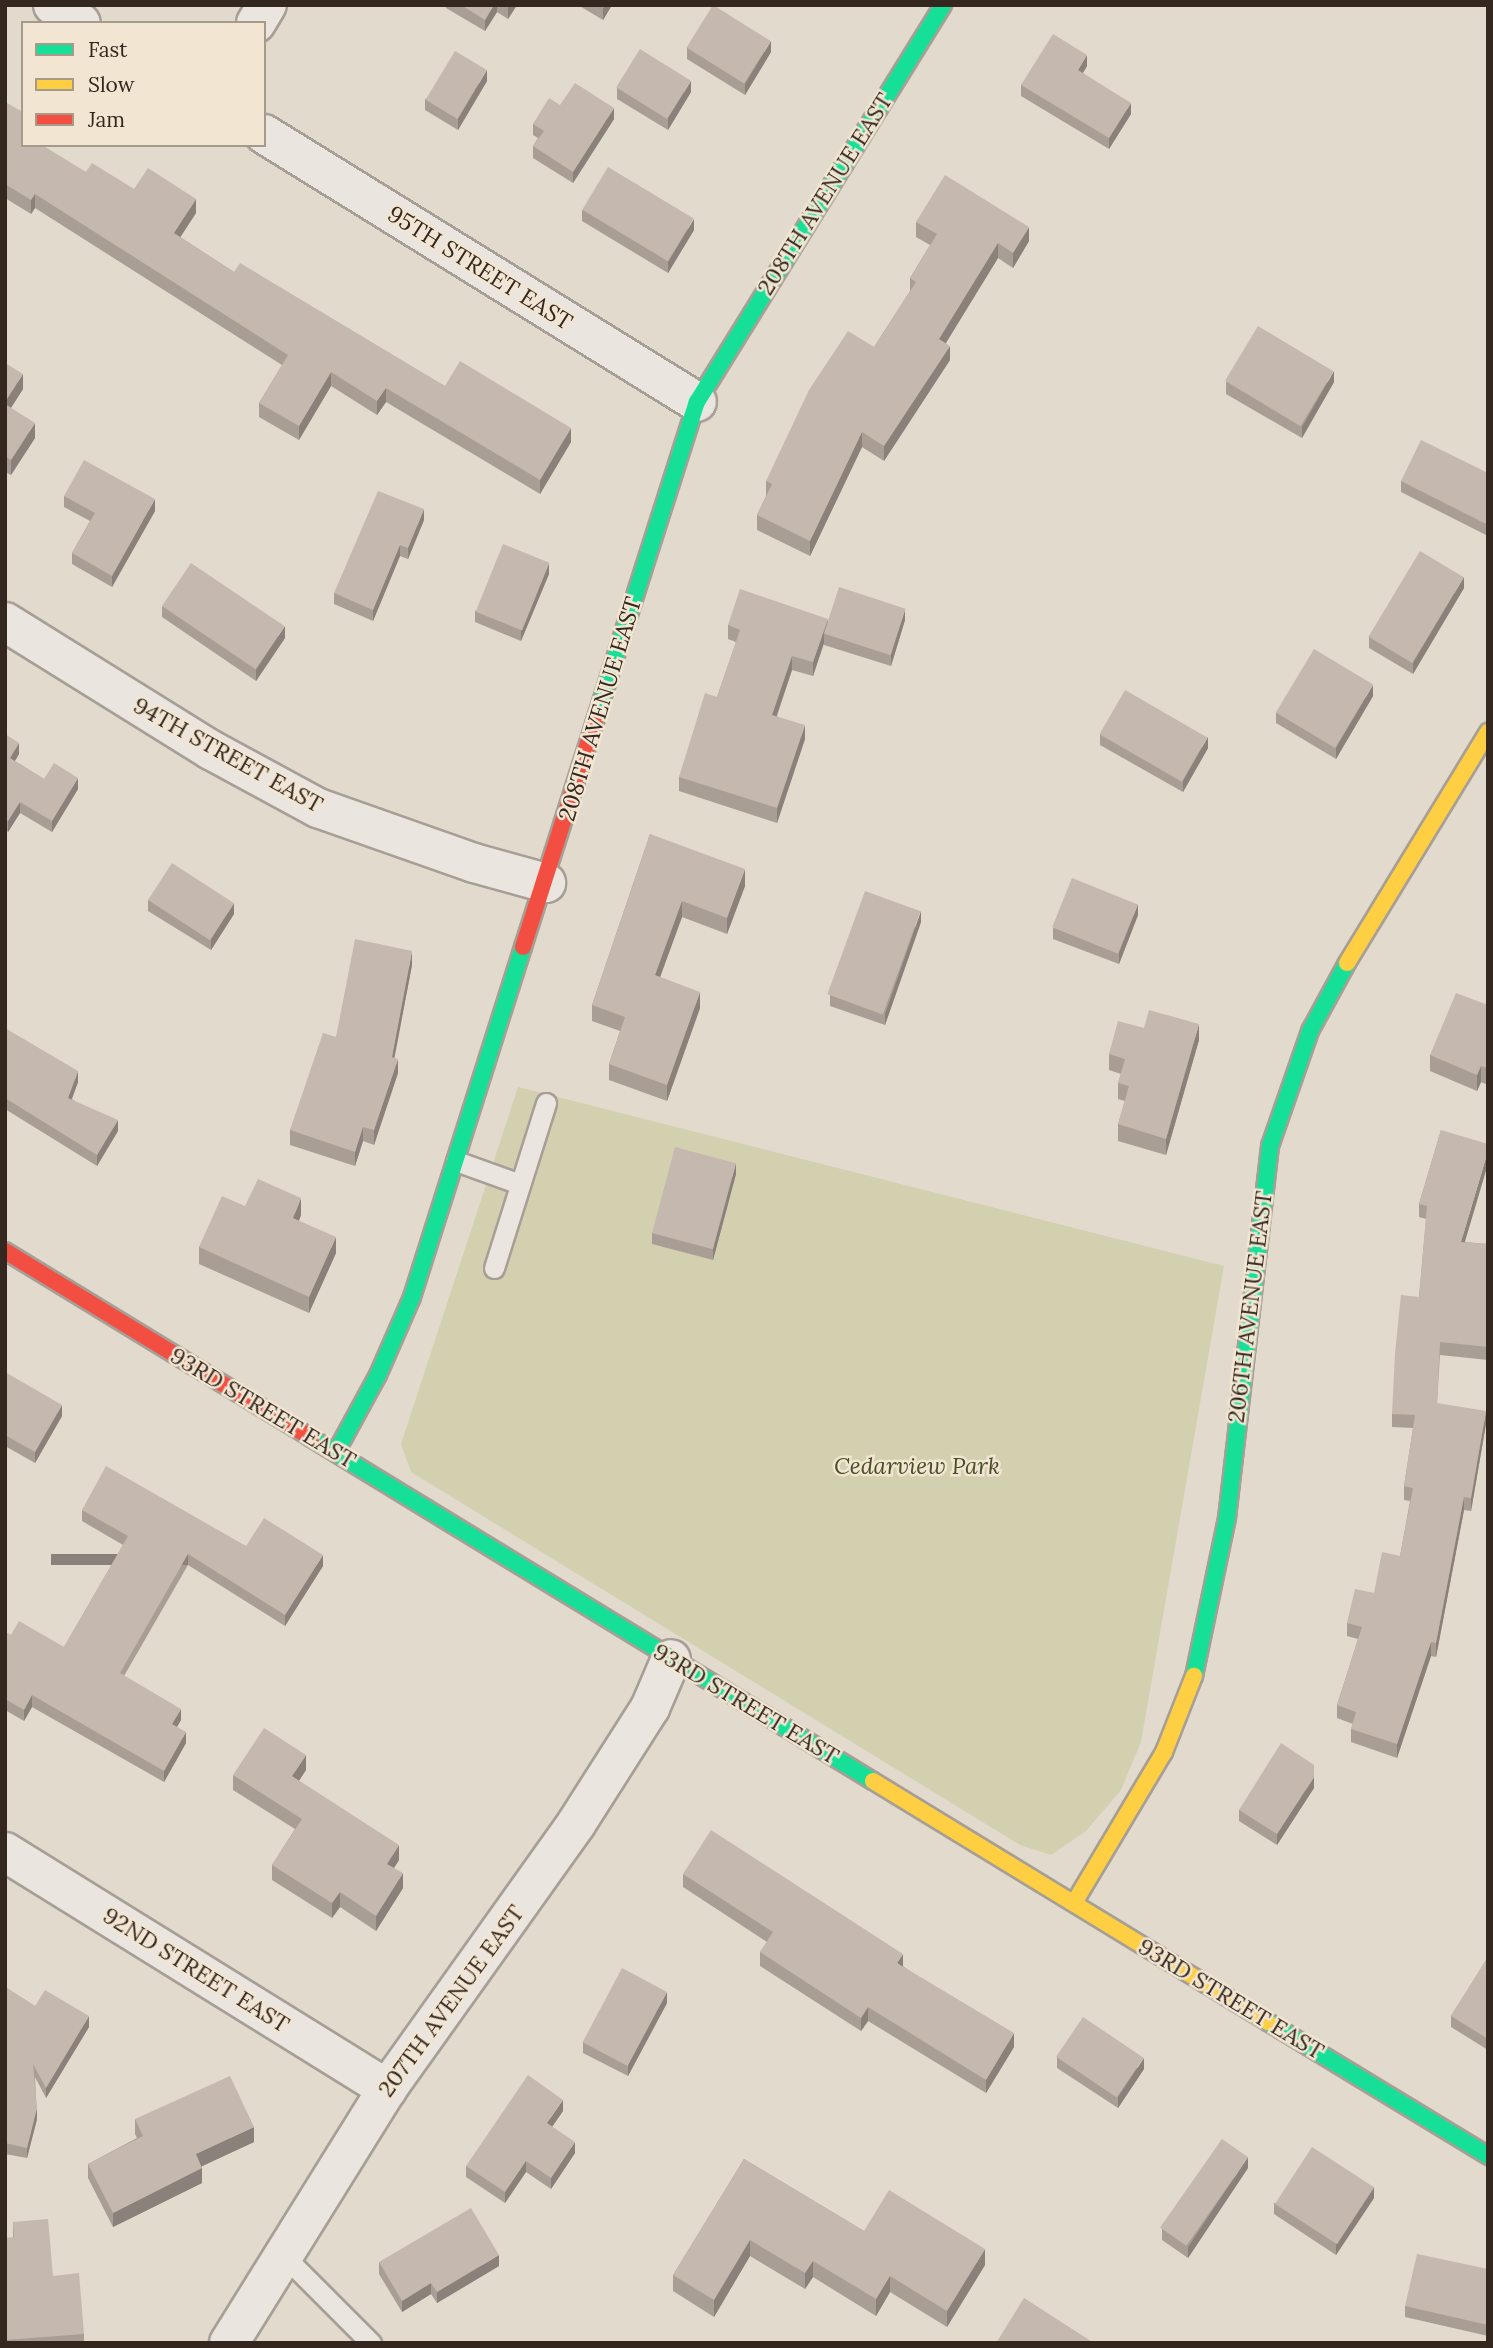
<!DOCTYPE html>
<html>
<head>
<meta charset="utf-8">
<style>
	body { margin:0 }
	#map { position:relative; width:1493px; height:2348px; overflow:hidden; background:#e2dacd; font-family:Lora,serif }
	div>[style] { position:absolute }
	.green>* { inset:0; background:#d3d0b0 }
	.roads { filter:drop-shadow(2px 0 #a79f96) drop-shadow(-2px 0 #a79f96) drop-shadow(0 2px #a79f96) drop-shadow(0 -2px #a79f96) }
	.lane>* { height:19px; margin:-9.5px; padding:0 9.5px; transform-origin:9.5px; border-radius:9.5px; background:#eae5de }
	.street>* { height:38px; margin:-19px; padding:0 19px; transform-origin:19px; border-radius:19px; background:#eae5de }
	.fast>* { height:16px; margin:-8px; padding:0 8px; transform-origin:8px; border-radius:8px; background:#16e098 }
	.slow>* { height:16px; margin:-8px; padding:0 8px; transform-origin:8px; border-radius:8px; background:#ffcf43 }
	.jam>* { height:16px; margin:-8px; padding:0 8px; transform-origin:8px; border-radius:8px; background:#f24e42 }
	.wall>* { inset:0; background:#a99e96 }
	.shaded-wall>* { inset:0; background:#8a817a; transform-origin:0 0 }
	.building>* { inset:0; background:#c5b8ae; transform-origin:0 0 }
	span { translate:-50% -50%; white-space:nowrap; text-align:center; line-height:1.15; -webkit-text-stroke:5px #f2e6d3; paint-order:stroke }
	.street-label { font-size:23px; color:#34271f }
	.park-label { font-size:23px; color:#494f27; font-style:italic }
	.frame { position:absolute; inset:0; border:7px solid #34271f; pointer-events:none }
	.legend { position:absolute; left:21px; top:21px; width:245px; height:126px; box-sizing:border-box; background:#f2e6d3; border:2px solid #a69a8b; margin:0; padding:9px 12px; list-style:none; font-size:21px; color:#34271f }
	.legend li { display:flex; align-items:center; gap:14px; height:35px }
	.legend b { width:35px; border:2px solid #a69a8b }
</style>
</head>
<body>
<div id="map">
	<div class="green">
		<div style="clip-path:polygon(518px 1087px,1224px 1266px,1141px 1742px,1121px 1790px,1086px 1831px,1051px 1855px,1020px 1845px,411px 1472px,401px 1444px)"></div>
	</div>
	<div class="roads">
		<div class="lane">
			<div style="left:456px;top:1161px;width:68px;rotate:19.8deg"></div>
			<div style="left:494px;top:1268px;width:173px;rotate:-72.5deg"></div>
			<div style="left:285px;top:2257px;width:122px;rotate:45deg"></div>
		</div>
		<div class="street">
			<div style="left:53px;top:5px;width:33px;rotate:33deg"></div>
			<div style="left:256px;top:23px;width:21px;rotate:-59deg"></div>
			<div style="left:264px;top:134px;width:509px;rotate:31.75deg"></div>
			<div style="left:5px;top:622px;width:243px;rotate:31.9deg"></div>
			<div style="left:211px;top:750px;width:122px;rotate:28.5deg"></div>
			<div style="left:318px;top:808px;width:165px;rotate:19.4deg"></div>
			<div style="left:474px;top:863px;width:75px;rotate:15.5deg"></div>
			<div style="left:5px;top:1852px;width:450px;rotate:31.8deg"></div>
			<div style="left:229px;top:2343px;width:299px;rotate:-58.1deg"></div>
			<div style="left:387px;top:2089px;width:325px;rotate:-54.5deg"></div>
			<div style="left:576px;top:1824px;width:138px;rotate:-57.5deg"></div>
			<div style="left:650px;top:1708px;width:53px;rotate:-66.8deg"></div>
		</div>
		<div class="fast">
			<div style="left:595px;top:721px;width:335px;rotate:-72.3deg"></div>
			<div style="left:697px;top:402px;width:467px;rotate:-58.2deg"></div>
			<div style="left:311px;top:1438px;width:658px;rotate:31.4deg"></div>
			<div style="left:336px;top:1452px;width:88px;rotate:-61.4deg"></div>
			<div style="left:378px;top:1375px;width:85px;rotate:-66.4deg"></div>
			<div style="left:412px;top:1297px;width:367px;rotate:-72.4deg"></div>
			<div style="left:1194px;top:1676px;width:161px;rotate:-78.2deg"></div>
			<div style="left:1227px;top:1518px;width:374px;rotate:-83.4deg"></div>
			<div style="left:1270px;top:1146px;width:122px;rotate:-70.8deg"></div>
			<div style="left:1310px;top:1031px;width:77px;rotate:-61.4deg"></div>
			<div style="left:1268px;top:2022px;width:258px;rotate:31.3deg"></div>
		</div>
		<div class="slow">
			<div style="left:1347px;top:963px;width:271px;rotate:-58.6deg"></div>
			<div style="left:873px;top:1781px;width:463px;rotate:31.4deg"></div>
			<div style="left:1074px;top:1903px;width:176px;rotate:-59.2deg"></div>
			<div style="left:1164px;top:1752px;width:82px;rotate:-68.5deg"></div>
		</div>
		<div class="jam">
			<div style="left:523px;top:947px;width:237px;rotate:-72.3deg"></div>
			<div style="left:5px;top:1251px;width:359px;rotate:31.4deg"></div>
		</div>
	</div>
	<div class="wall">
		<div style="clip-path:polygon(446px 5px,517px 5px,508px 19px,497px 12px,485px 31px,446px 8px)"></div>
		<div style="clip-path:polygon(578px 5px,612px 5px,603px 20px)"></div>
		<div style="clip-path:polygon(687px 48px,771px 52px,745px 95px,687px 59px)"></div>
		<div style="clip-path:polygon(1087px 66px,1083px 73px,1131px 114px,1109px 149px,1021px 96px,1021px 85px)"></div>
		<div style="clip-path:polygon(487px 81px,458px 130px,425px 110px,425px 99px)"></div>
		<div style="clip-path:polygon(617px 88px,691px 92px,668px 130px,617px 99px)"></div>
		<div style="clip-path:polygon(5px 102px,23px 145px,86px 172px,196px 213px,180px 237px,234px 272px,445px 386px,571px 442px,540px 494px,386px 402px,377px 415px,331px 386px,299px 440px,259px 417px,259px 403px,282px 365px,35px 208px,31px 214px,5px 198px)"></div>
		<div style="clip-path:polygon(560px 105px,614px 119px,573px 183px,533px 158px,533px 146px,538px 138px,533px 135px,533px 124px)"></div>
		<div style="clip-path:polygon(582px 210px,694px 230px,668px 273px,582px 221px)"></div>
		<div style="clip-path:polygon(916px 222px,1029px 241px,1013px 268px,998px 258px,946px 343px,950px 360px,884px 461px,862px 447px,810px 556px,757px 530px,757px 515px,766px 496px,766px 481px,874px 347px,910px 291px,910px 278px,930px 245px,916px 237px)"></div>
		<div style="clip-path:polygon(5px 363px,23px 389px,11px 408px,35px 438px,11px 475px,5px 472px)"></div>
		<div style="clip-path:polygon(1226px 382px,1334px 382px,1302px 438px,1226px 394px)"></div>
		<div style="clip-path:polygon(1488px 473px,1488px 536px,1401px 492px,1401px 481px)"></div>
		<div style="clip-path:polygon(64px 496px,155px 511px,112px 587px,72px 564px,72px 553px,90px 521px,64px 507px)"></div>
		<div style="clip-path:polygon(424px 520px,408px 559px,400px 556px,373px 621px,334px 604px,334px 593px)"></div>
		<div style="clip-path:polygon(549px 574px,521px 641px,475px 622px,475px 611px)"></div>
		<div style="clip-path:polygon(1464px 588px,1413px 674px,1369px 648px,1369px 637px)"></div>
		<div style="clip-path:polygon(162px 606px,285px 638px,256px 681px,162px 617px)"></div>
		<div style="clip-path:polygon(905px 620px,891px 666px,824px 645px,824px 643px,813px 676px,792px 670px,777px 716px,805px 739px,777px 823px,679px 791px,679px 777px,717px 697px,736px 642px,728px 639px,728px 625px)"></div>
		<div style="clip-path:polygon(1373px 696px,1336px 759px,1276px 723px,1276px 712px)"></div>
		<div style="clip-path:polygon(5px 734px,19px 754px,15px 761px,44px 779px,78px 789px,52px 832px,20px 813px,8px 832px,5px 830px)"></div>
		<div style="clip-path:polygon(1100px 734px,1208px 748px,1183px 792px,1100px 745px)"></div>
		<div style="clip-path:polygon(650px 834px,745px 886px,727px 934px,682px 917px,660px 977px,700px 1008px,667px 1101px,609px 1080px,609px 1064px,620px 1031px,592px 1021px,592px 1005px)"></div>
		<div style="clip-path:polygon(148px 900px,234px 914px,211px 950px,148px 911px)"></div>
		<div style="clip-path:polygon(1138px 915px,1119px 964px,1053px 939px,1053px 928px)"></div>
		<div style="clip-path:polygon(921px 922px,885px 1025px,830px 1006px,830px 995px)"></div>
		<div style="clip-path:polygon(412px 965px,394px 1057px,398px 1073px,374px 1145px,363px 1141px,355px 1166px,290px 1145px,290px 1130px,336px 1037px)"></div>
		<div style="clip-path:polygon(1488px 1005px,1488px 1085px,1481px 1082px,1477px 1091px,1430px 1071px,1430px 1055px)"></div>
		<div style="clip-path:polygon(5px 1028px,78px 1082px,72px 1099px,118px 1131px,97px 1166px,5px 1109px)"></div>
		<div style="clip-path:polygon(1144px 1028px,1199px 1040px,1166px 1155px,1118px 1141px,1118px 1124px,1125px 1101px,1118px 1099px,1118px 1083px,1121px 1074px,1109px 1070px,1109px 1054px)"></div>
		<div style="clip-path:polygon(1441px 1130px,1465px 1242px,1488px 1244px,1488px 1360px,1440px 1355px,1437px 1403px,1486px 1424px,1471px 1511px,1464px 1510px,1436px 1657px,1431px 1656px,1397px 1758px,1351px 1742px,1351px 1729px,1353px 1724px,1337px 1718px,1337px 1705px,1358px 1639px,1347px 1636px,1347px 1623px,1374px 1593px,1400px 1556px,1410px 1501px,1404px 1500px,1404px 1486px,1413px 1428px,1392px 1427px,1392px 1414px,1419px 1297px,1426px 1219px,1419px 1217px,1419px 1204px)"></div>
		<div style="clip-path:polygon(736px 1174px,713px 1260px,652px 1244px,652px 1233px)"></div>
		<div style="clip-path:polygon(245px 1206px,301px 1215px,299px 1221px,336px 1253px,309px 1313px,199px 1264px,199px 1247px)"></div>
		<div style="clip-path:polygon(5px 1372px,62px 1416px,35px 1463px,5px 1446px)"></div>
		<div style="clip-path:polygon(82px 1510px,246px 1546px,323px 1566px,285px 1626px,188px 1565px,124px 1676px,181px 1720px,177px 1727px,186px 1743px,164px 1782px,32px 1707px,24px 1721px,5px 1710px,5px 1632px,11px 1635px,64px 1647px,123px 1545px,82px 1521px)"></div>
		<div style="clip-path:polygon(306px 1770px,299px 1781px,399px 1860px,394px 1868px,403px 1888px,376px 1931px,340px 1907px,332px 1918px,272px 1880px,272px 1865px,295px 1829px,233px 1790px,233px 1775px)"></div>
		<div style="clip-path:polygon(1314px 1788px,1277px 1845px,1239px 1821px,1239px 1810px)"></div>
		<div style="clip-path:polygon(683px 1874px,903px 1966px,1014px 2047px,986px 2093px,868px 2021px,861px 2031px,760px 1966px,760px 1952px,767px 1942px,683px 1887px)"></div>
		<div style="clip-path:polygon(1488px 1957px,1488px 2050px,1451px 2027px,1451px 2016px)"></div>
		<div style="clip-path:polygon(5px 1987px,35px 2006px,89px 2027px,46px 2098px,35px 2077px,37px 2119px,27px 2158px,5px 2154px)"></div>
		<div style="clip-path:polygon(667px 2003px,628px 2076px,583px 2053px,583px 2042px)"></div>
		<div style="clip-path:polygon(1057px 2057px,1144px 2069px,1118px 2108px,1057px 2068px)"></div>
		<div style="clip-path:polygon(563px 2111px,552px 2127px,575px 2153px,551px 2189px,526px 2172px,505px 2203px,466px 2177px,466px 2166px)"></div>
		<div style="clip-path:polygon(135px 2119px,254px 2142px,202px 2166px,202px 2183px,113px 2227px,88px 2178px,88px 2164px,137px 2138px,135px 2134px)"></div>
		<div style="clip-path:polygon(744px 2159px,864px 2231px,985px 2265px,947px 2327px,890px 2292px,876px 2316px,813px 2277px,805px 2289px,750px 2256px,714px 2317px,673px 2291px,673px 2275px)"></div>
		<div style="clip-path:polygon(1248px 2168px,1188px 2258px,1162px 2240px,1162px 2229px)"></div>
		<div style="clip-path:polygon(1374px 2198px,1336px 2255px,1274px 2214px,1274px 2203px)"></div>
		<div style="clip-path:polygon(13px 2222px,53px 2276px,84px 2334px,84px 2343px,5px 2343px,5px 2238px,13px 2238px)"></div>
		<div style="clip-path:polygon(379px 2262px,499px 2266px,437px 2303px,431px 2294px,402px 2312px,379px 2274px)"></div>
		<div style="clip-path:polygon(1488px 2269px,1488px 2336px,1405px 2317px,1405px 2306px)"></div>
	</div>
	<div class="shaded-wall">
		<div style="clip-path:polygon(494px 5px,497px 5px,497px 12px,485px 31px,485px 20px)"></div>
		<div style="clip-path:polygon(510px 5px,517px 5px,508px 19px,508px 8px)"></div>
		<div style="clip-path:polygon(605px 5px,612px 5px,603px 20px,603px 9px)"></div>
		<div style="clip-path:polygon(771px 41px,771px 52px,745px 95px,745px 84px)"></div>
		<div style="clip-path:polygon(1087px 55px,1087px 66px,1078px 81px,1078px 70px)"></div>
		<div style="clip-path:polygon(487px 70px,487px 81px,458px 130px,458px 119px)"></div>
		<div style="clip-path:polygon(691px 81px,691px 92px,668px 130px,668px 118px)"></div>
		<div style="clip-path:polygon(1131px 103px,1131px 114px,1109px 149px,1109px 138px)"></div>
		<div style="clip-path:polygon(614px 108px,614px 119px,573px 183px,573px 172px)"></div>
		<div style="clip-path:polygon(35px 194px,35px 208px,31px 214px,31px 200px)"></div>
		<div style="clip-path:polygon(196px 199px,196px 213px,174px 247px,174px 233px)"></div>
		<div style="clip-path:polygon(694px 219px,694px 230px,668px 273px,668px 262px)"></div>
		<div style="clip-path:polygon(1029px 227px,1029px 241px,1013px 268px,1013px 253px)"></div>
		<div style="clip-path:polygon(998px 243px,998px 258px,939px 354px,939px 339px)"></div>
		<div style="clip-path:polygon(950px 346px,950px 360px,884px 461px,884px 446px)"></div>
		<div style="clip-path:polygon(1334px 371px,1334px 382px,1302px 438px,1302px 427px)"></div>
		<div style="clip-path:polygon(331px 372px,331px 386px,299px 440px,299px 426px)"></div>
		<div style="clip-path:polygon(23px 374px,23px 389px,5px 417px,5px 402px)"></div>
		<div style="clip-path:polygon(386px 388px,386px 402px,377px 415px,377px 401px)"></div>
		<div style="clip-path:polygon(35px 423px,35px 438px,11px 475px,11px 460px)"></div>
		<div style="clip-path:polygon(571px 428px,571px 442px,540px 494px,540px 480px)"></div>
		<div style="clip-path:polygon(862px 432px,862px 447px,810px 556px,810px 541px)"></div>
		<div style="clip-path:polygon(155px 499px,155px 511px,112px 587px,112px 576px)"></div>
		<div style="clip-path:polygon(424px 509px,424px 520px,408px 559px,408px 548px)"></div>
		<div style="clip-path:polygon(400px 545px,400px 556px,373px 621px,373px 610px)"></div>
		<div style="clip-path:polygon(549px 563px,549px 574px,521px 641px,521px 630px)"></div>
		<div style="clip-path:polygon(1464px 577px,1464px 588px,1413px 674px,1413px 663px)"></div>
		<div style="clip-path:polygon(905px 609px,905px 620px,891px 666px,891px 655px)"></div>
		<div style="clip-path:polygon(828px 619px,828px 633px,824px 634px,824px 643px,813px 676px,813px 662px)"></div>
		<div style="clip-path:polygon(285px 626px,285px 638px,256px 681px,256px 670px)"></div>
		<div style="clip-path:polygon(792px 656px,792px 670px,772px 729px,772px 715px)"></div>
		<div style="clip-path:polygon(1373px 685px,1373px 696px,1336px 759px,1336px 748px)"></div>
		<div style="clip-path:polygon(805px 725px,805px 739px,777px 823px,777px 808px)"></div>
		<div style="clip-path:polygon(1208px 737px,1208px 748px,1183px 792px,1183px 781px)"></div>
		<div style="clip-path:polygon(19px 743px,19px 754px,10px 769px,10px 758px)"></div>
		<div style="clip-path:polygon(78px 778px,78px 789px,52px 832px,52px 821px)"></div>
		<div style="clip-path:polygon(20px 802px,20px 813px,8px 832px,8px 821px)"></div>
		<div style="clip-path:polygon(745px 869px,745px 886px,727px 934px,727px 918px)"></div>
		<div style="clip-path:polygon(682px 901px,682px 917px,655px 991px,655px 975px)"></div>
		<div style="clip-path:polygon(234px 903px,234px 914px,211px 950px,211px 939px)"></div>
		<div style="clip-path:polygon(1138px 904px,1138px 915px,1119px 964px,1119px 953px)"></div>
		<div style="clip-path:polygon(921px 911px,921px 922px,885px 1025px,885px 1014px)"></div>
		<div style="clip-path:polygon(412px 951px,412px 965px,392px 1071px,392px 1057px)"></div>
		<div style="clip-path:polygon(700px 992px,700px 1008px,667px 1101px,667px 1085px)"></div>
		<div style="clip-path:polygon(1199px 1024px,1199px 1040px,1166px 1155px,1166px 1139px)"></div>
		<div style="clip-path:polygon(398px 1059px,398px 1073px,374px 1145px,374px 1130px)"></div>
		<div style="clip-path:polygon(1481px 1066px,1481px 1082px,1477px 1091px,1477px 1075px)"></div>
		<div style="clip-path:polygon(78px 1071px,78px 1082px,68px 1109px,68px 1098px)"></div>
		<div style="clip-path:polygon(118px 1120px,118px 1131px,97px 1166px,97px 1155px)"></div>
		<div style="clip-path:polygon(363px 1127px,363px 1141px,355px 1166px,355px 1152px)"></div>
		<div style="clip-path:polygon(1488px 1151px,1488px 1164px,1461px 1255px,1461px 1242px)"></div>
		<div style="clip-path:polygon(736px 1163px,736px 1174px,713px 1260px,713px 1249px)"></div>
		<div style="clip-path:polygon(301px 1198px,301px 1215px,293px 1235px,293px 1218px)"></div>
		<div style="clip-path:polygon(336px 1237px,336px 1253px,309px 1313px,309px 1297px)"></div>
		<div style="clip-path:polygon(62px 1405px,62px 1416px,35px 1463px,35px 1452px)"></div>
		<div style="clip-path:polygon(1486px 1411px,1486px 1424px,1471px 1511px,1471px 1498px)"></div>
		<div style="clip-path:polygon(1464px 1497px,1464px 1510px,1436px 1657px,1436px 1643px)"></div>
		<div style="left:188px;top:1554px;width:11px;height:137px;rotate:90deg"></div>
		<div style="clip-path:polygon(323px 1555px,323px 1566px,285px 1626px,285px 1615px)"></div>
		<div style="clip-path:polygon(1431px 1642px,1431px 1656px,1397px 1758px,1397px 1744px)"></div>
		<div style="clip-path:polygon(32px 1695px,32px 1707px,24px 1721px,24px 1710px)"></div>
		<div style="clip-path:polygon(181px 1709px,181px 1720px,172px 1735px,172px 1724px)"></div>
		<div style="clip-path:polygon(186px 1732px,186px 1743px,164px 1782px,164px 1771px)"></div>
		<div style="clip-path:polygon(306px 1755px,306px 1770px,292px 1791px,292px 1776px)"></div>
		<div style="clip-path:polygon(1314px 1777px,1314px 1788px,1277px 1845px,1277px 1834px)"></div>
		<div style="clip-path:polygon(399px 1845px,399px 1860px,387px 1879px,387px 1864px)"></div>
		<div style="clip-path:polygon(403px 1873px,403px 1888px,376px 1931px,376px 1916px)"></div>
		<div style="clip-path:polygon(340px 1892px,340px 1907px,332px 1918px,332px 1903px)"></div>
		<div style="clip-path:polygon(903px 1954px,903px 1968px,897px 1963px)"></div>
		<div style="clip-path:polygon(667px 1992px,667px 2003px,628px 2076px,628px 2065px)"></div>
		<div style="clip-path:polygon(868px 2007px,868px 2021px,861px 2031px,861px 2018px)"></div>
		<div style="clip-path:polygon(89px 2016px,89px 2027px,46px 2098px,46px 2088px)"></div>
		<div style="clip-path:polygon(1014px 2033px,1014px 2047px,986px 2093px,986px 2080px)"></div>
		<div style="clip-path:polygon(1144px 2058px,1144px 2069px,1118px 2108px,1118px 2097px)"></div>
		<div style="clip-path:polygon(563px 2100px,563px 2111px,547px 2134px,547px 2123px)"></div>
		<div style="clip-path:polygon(37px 2108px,37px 2119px,27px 2158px,27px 2148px)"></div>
		<div style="clip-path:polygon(254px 2127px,254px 2142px,196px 2169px,196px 2154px)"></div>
		<div style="clip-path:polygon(575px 2142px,575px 2153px,551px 2189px,551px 2178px)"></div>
		<div style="clip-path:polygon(1248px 2157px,1248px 2168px,1188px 2258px,1188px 2247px)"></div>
		<div style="clip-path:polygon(526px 2161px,526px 2172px,505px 2203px,505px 2192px)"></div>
		<div style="clip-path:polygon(202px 2168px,202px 2183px,113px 2227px,113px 2213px)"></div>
		<div style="clip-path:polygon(1374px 2187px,1374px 2198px,1336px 2255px,1336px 2244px)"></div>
		<div style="clip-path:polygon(750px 2240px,750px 2256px,714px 2317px,714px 2300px)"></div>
		<div style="clip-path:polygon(985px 2249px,985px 2265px,947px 2327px,947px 2311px)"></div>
		<div style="clip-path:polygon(499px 2255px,499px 2266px,437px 2303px,437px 2292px)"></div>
		<div style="clip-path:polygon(813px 2261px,813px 2277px,805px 2289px,805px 2273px)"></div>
		<div style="clip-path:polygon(890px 2276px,890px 2292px,876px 2316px,876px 2299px)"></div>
		<div style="clip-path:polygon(431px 2283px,431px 2294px,402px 2312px,402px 2301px)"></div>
	</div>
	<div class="building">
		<div style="clip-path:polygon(461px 5px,494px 5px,485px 20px)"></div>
		<div style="left:713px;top:5px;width:68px;height:50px;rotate:32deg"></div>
		<div style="clip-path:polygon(1053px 34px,1087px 55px,1078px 70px,1131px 103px,1109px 138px,1021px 85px)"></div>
		<div style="left:640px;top:49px;width:60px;height:45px;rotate:32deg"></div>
		<div style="left:455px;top:51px;width:37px;height:57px;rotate:31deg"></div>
		<div style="clip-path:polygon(575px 83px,614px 108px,573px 172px,533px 146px,544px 131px,533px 124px,549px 98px,560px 105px)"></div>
		<div style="clip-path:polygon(5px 102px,23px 112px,23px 145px,42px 145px,86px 172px,92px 163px,134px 189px,148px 168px,196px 199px,174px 233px,234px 272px,240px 263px,445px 386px,460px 361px,571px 428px,540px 480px,386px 388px,377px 401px,331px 372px,299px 426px,259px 403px,288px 355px,35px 194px,31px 200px,5px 184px)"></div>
		<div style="left:608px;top:167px;width:100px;height:50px;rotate:31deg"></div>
		<div style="clip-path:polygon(945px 175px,1029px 227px,1013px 253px,998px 243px,939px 339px,950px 346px,884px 446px,862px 432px,810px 541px,757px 515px,772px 484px,766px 481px,809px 390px,848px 331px,874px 347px,916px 282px,910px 278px,937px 234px,916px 222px)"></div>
		<div style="left:1258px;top:326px;width:88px;height:64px;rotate:31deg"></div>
		<div style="clip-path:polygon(5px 363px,23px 374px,5px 402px)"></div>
		<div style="clip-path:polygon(5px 404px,35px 423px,11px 460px,5px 456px)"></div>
		<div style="clip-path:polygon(1421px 440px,1488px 473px,1488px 525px,1401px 481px)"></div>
		<div style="clip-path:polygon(84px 460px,155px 499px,112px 576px,72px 553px,95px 513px,64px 496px)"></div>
		<div style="clip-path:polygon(378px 491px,424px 509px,408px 548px,400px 545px,373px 610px,334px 593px)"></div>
		<div style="left:503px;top:544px;width:50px;height:73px;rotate:22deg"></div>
		<div style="left:1420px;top:551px;width:51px;height:100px;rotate:31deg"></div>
		<div style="left:191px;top:563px;width:113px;height:52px;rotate:34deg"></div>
		<div style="left:839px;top:587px;width:70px;height:49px;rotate:18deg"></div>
		<div style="clip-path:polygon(740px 589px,828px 619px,813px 662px,792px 656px,772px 715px,805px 725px,777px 808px,679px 777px,705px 693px,717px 697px,740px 630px,728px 625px)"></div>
		<div style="left:1314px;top:649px;width:69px;height:74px;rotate:31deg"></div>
		<div style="left:1125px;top:690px;width:95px;height:51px;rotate:30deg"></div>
		<div style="clip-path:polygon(5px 734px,19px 743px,10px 758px,44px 779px,54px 763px,78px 778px,52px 821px,20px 802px,8px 821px,5px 819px)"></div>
		<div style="clip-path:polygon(650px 834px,745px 869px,727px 918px,682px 901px,655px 975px,700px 992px,667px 1085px,609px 1064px,625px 1017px,592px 1005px)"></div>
		<div style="left:172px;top:863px;width:74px;height:44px;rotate:33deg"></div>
		<div style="left:1072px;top:878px;width:71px;height:53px;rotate:22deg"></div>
		<div style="left:865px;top:891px;width:59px;height:110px;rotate:20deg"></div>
		<div style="clip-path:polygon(355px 939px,412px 951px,392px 1057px,398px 1059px,374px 1130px,363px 1127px,355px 1152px,290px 1130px,323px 1033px,336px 1037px)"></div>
		<div style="clip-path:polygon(1456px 993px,1488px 1005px,1488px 1068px,1481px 1066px,1477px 1075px,1430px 1055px)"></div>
		<div style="clip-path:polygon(1149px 1010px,1199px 1024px,1166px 1139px,1118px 1124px,1129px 1086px,1118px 1083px,1125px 1059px,1109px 1054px,1118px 1021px,1144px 1028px)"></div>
		<div style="clip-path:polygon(5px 1028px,78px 1071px,68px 1098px,118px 1120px,97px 1155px,5px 1098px)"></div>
		<div style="clip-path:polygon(1441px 1130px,1488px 1144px,1488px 1151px,1461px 1242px,1488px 1244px,1488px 1347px,1440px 1342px,1437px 1403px,1486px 1411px,1471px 1498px,1464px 1497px,1436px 1643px,1431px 1642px,1397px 1744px,1351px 1729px,1356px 1712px,1337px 1705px,1362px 1627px,1347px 1623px,1355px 1589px,1374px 1593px,1382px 1552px,1400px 1556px,1413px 1488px,1404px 1486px,1415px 1415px,1392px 1414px,1395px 1353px,1401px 1295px,1419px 1297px,1427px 1206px,1419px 1204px)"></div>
		<div style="left:675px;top:1147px;width:63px;height:89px;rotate:15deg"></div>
		<div style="clip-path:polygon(258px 1179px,301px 1198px,293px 1218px,336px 1237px,309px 1297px,199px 1247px,222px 1196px,245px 1206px)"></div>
		<div style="clip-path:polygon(5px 1372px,62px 1405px,35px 1452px,5px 1435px)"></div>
		<div style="clip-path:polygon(106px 1466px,246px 1546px,264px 1518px,323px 1555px,285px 1615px,188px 1554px,120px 1673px,181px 1709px,172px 1724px,186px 1732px,164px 1771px,32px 1695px,24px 1710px,5px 1699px,5px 1632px,11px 1635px,19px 1621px,64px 1647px,128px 1536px,82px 1510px)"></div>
		<div style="clip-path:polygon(264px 1728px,306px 1755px,292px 1776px,399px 1845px,387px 1864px,403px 1873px,376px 1916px,340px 1892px,332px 1903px,272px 1865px,302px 1819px,233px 1775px)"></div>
		<div style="clip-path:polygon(1281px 1743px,1314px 1765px,1314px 1777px,1277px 1834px,1239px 1810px)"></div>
		<div style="clip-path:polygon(711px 1830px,903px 1954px,897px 1963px,1014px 2033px,986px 2080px,868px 2007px,861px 2018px,760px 1952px,773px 1932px,683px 1874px)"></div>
		<div style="clip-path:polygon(1488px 1957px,1488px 2039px,1451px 2016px)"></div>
		<div style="left:622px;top:1968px;width:51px;height:84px;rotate:28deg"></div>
		<div style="clip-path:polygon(5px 1987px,35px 2006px,45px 1990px,89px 2016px,46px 2088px,33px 2064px,37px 2108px,27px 2148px,5px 2143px)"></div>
		<div style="left:1083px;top:2017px;width:73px;height:48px;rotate:34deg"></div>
		<div style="clip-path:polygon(528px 2075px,563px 2100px,547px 2123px,575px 2142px,551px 2178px,526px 2161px,505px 2192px,466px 2166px)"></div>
		<div style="clip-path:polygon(230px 2076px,254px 2127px,196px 2154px,202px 2168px,113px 2213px,88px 2164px,143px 2136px,135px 2119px)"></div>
		<div style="left:1222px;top:2139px;width:32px;height:108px;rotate:35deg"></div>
		<div style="left:1312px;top:2147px;width:74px;height:68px;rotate:33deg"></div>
		<div style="clip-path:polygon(744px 2159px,864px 2231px,889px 2190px,985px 2249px,947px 2311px,890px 2276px,876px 2299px,813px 2261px,805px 2273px,750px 2240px,714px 2300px,673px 2275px)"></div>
		<div style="clip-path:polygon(471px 2208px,499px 2255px,437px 2292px,431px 2283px,402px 2301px,379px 2262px)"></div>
		<div style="clip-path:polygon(48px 2219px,53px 2276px,79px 2273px,84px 2334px,5px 2340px,5px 2238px,14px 2237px,13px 2222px)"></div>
		<div style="clip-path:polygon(1417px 2254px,1488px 2269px,1488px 2325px,1405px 2306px)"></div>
		<div style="clip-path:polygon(1024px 2298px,1094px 2343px,996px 2343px)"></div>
	</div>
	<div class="street-label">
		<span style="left:825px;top:194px;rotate:-58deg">208TH AVENUE EAST</span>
		<span style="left:480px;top:268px;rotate:32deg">95TH STREET EAST</span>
		<span style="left:600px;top:709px;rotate:-73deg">208TH AVENUE EAST</span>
		<span style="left:228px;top:755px;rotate:29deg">94TH STREET EAST</span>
		<span style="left:1250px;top:1307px;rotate:-83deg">206TH AVENUE EAST</span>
		<span style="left:263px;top:1408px;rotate:31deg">93RD STREET EAST</span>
		<span style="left:746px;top:1704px;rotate:31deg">93RD STREET EAST</span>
		<span style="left:196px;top:1970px;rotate:32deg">92ND STREET EAST</span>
		<span style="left:1231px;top:1999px;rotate:31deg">93RD STREET EAST</span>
		<span style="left:451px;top:2001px;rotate:-54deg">207TH AVENUE EAST</span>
	</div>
	<div class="park-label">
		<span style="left:917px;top:1466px">Cedarview Park</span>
	</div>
	<div class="frame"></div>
	<ul class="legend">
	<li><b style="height:9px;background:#16e098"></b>Fast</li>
	<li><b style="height:9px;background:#ffcf43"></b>Slow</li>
	<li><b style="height:9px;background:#f24e42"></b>Jam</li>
	</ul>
</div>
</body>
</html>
